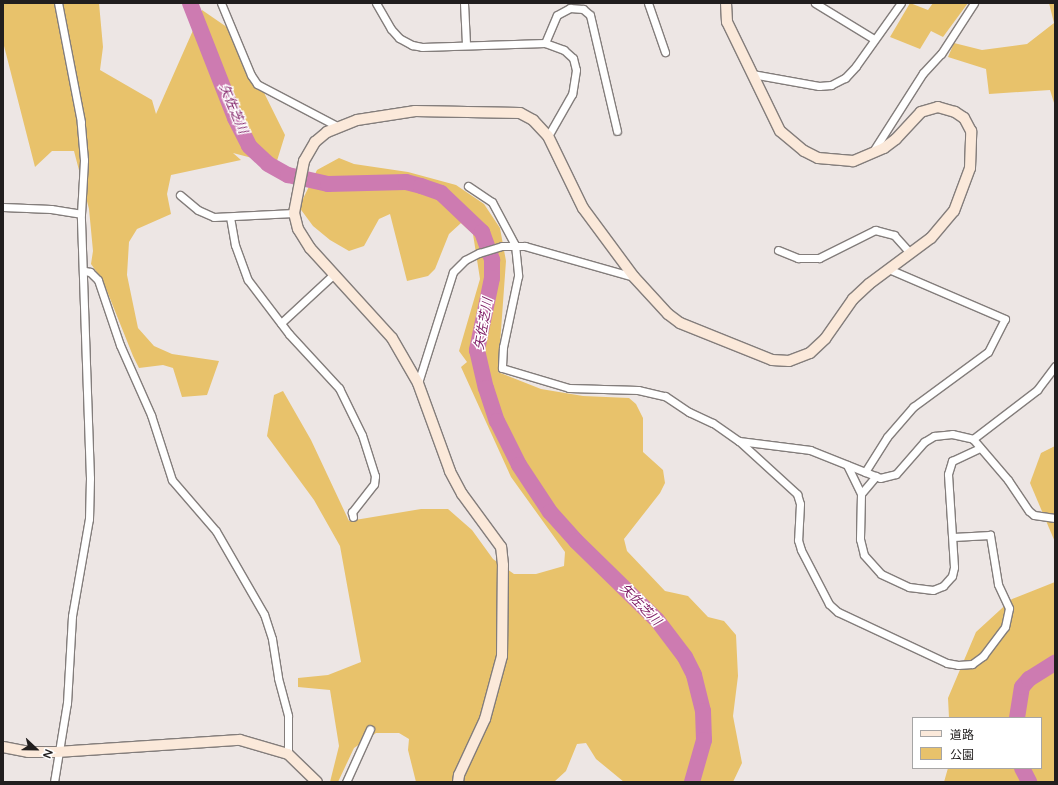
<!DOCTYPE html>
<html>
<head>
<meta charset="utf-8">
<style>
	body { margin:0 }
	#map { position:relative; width:1058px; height:785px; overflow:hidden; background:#ede6e4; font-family:"Varela Round","Noto Sans JP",sans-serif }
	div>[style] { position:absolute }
	.green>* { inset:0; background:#e8c26b }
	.river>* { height:16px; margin:-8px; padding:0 8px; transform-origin:8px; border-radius:8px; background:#cd7bb1 }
	.roads { filter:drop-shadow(1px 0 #837d7b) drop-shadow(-1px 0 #837d7b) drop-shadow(0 1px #837d7b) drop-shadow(0 -1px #837d7b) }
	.street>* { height:7px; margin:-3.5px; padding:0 3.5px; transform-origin:3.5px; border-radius:3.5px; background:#fff }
	.secondary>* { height:10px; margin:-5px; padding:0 5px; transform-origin:5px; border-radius:5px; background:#fbe9da }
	span { translate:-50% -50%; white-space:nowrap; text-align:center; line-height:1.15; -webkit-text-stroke:3px #fff; paint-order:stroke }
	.water-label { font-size:13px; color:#801f67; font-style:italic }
	.frame { position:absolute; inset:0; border:4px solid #211e1e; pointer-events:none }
	.legend { position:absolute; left:912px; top:717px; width:130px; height:52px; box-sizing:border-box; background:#fff; border:1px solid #a6a5a5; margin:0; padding:5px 7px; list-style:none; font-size:12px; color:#211e1e }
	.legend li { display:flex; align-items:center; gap:8px; height:20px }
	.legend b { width:20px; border:1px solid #a6a5a5 }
	.north { position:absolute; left:16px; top:729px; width:40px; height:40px; -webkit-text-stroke:3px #fff; paint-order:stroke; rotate:112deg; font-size:11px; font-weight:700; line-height:16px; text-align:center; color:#211e1e }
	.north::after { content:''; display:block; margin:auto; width:14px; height:18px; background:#211e1e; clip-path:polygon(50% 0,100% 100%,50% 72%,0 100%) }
</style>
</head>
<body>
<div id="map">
	<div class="green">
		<div style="clip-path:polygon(3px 3px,99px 3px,103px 47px,100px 70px,152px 100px,156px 114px,202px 10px,234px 32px,285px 135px,276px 164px,233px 153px,241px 160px,171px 175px,167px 194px,171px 214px,137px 229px,129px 242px,127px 275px,138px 328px,154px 346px,172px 354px,219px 361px,207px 395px,182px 397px,173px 368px,163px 365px,139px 368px,133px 356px,103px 281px,91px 264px,93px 251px,89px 209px,74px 151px,52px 151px,35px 167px,3px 42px)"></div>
		<div style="clip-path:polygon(910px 3px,928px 10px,933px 3px,968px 3px,943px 37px,931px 31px,920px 49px,890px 37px)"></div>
		<div style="clip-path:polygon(1049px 3px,1055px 3px,1055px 106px,1050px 90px,989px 94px,986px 69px,948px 57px,954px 43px,982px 50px,1027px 44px,1054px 23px)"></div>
		<div style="clip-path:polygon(339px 158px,354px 164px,408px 172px,456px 185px,484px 204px,500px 228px,506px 261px,498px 372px,541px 389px,583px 396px,629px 398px,636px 404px,643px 418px,643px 452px,663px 470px,665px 483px,660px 493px,624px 539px,627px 551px,665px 591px,688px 596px,708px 617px,724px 621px,736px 635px,738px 676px,733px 716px,742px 763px,733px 782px,624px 782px,596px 759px,586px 743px,577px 744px,566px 771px,554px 782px,416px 782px,408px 750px,409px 739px,399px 733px,376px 733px,354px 748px,338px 782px,330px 782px,339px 746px,330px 690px,298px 687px,298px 678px,328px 675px,361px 662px,340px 546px,314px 500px,267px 436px,274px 395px,283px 391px,311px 440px,349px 521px,421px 509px,448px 509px,472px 530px,493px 559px,514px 574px,536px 574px,564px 566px,565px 552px,511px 477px,461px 367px,467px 362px,459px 351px,480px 279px,473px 234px,461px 223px,449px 234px,435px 269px,428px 276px,407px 281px,390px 214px,379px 219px,364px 246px,349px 251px,330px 240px,313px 226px,299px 207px,317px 170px)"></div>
		<div style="clip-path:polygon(1055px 446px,1055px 542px,1030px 483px,1041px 453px)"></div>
		<div style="clip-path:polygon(1055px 582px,1055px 782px,944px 782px,948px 768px,1041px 768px,1041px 718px,949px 718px,948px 698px,976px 632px,1012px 599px)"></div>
	</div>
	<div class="river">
		<div style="left:190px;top:3px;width:123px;rotate:68.6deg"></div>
		<div style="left:235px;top:118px;width:31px;rotate:63deg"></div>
		<div style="left:249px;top:146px;width:26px;rotate:43deg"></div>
		<div style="left:268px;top:164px;width:23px;rotate:29deg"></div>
		<div style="left:288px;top:175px;width:41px;rotate:12.7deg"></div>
		<div style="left:328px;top:184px;width:78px;rotate:-1.5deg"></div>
		<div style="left:406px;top:182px;width:16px;rotate:15deg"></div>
		<div style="left:421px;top:186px;width:21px;rotate:19deg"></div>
		<div style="left:441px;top:193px;width:57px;rotate:43.6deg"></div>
		<div style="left:482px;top:232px;width:30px;rotate:70deg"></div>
		<div style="left:492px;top:260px;width:18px;rotate:90deg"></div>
		<div style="left:492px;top:278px;width:74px;rotate:101.8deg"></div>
		<div style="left:477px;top:350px;width:39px;rotate:77deg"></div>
		<div style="left:486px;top:388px;width:35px;rotate:72deg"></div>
		<div style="left:497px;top:421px;width:49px;rotate:63.4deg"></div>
		<div style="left:519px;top:465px;width:56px;rotate:56.6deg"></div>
		<div style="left:550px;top:512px;width:39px;rotate:48deg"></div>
		<div style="left:576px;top:541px;width:113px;rotate:44.3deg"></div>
		<div style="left:657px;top:620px;width:46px;rotate:52.9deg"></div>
		<div style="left:685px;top:657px;width:20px;rotate:63deg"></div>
		<div style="left:694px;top:675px;width:37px;rotate:76deg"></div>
		<div style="left:703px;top:711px;width:29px;rotate:88deg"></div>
		<div style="left:704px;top:740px;width:44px;rotate:105.9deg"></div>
		<div style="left:1017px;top:718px;width:31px;rotate:-81deg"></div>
		<div style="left:1022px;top:687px;width:11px;rotate:-49deg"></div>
		<div style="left:1029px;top:679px;width:31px;rotate:-32deg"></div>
		<div style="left:1022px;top:768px;width:16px;rotate:63deg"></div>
	</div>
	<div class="roads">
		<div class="street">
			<div style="left:221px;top:3px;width:78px;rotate:67.4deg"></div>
			<div style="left:251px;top:75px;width:11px;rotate:56deg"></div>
			<div style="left:257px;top:84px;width:90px;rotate:27.7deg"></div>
			<div style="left:376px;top:3px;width:30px;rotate:60deg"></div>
			<div style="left:391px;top:29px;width:12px;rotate:48deg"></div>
			<div style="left:399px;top:38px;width:15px;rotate:28deg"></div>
			<div style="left:412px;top:45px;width:10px;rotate:11deg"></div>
			<div style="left:422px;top:47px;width:123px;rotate:-1.9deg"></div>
			<div style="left:545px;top:43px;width:20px;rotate:20deg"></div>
			<div style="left:564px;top:50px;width:12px;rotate:42deg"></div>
			<div style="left:573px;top:58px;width:12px;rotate:76deg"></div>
			<div style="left:576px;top:70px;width:24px;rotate:99deg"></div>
			<div style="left:572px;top:94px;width:48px;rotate:119.7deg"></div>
			<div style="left:464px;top:3px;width:41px;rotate:87.2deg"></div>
			<div style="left:648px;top:3px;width:52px;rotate:70.9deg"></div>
			<div style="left:815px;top:3px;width:69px;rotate:31.4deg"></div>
			<div style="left:545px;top:43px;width:30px;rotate:-67deg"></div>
			<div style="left:557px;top:15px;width:15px;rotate:-28deg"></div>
			<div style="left:570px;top:8px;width:13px;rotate:4deg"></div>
			<div style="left:583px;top:9px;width:9px;rotate:41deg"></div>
			<div style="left:590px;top:15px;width:119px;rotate:76.9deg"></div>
			<div style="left:752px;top:74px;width:68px;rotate:10.2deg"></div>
			<div style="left:819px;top:86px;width:12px;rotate:-5deg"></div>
			<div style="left:831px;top:85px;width:16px;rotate:-27deg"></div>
			<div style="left:845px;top:78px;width:16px;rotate:-47deg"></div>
			<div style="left:856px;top:66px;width:77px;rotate:-54.5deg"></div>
			<div style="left:872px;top:153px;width:95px;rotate:-57.5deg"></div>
			<div style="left:923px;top:73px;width:26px;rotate:-47deg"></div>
			<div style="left:941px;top:54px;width:61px;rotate:-57.1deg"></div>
			<div style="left:468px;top:186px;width:29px;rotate:34deg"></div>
			<div style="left:492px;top:202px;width:49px;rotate:61.9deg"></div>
			<div style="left:515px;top:245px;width:31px;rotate:84deg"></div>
			<div style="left:518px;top:276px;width:73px;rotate:101.9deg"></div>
			<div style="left:503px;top:347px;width:21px;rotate:93deg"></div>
			<div style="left:502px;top:368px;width:70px;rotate:16.6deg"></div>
			<div style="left:569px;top:388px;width:69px;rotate:1.7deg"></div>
			<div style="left:638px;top:390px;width:28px;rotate:13deg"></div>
			<div style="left:665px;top:396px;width:29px;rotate:34deg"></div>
			<div style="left:689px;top:412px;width:26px;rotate:25deg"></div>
			<div style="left:713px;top:423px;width:32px;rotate:35deg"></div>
			<div style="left:739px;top:441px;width:79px;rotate:42.4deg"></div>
			<div style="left:797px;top:494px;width:10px;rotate:73deg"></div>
			<div style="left:800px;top:504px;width:36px;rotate:93deg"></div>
			<div style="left:798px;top:540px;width:10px;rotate:73deg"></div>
			<div style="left:801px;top:550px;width:61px;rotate:62.6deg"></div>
			<div style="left:829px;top:604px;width:12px;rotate:42deg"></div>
			<div style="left:838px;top:612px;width:120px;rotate:25.1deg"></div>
			<div style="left:947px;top:663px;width:11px;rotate:10deg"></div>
			<div style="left:958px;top:665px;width:14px;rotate:-4deg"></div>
			<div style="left:972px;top:664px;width:14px;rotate:-36deg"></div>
			<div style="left:983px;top:656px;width:36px;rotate:-53deg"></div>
			<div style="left:1005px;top:627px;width:19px;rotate:-78deg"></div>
			<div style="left:1009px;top:608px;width:26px;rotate:-115deg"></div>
			<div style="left:998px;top:584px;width:50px;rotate:-99.3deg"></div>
			<div style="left:990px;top:535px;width:37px;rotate:177deg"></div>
			<div style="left:180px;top:195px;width:23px;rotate:40deg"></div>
			<div style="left:198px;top:210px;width:17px;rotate:24deg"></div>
			<div style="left:214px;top:217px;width:80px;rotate:-2.9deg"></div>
			<div style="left:3px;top:207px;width:48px;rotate:2.4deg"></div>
			<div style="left:51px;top:209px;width:30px;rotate:9deg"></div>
			<div style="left:230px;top:217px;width:28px;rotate:80deg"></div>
			<div style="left:235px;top:245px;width:37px;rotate:70deg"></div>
			<div style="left:248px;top:280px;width:68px;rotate:52.8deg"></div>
			<div style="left:289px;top:334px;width:74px;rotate:47.2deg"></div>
			<div style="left:339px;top:388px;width:52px;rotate:63.9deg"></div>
			<div style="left:362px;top:435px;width:43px;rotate:72.4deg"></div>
			<div style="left:375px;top:476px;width:8px;rotate:97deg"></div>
			<div style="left:374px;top:484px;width:36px;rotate:128deg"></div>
			<div style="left:352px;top:512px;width:5px;rotate:79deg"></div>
			<div style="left:778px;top:250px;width:22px;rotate:22deg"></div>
			<div style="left:798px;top:258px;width:21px"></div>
			<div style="left:819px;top:258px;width:63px;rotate:-26.6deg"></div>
			<div style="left:875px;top:230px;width:20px;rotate:15deg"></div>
			<div style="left:894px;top:235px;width:24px;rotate:48deg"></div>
			<div style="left:85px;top:271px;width:5px;rotate:11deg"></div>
			<div style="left:90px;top:272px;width:11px;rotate:45deg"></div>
			<div style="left:98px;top:280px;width:69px;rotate:71.3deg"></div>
			<div style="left:120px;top:345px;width:77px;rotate:66.1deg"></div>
			<div style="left:151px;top:415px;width:68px;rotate:72.1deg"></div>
			<div style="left:172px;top:480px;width:67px;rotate:49.2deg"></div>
			<div style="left:216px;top:531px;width:96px;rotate:60deg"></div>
			<div style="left:264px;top:614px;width:26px;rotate:72deg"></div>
			<div style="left:272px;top:639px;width:39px;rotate:81deg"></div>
			<div style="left:278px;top:678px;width:39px;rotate:75deg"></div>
			<div style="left:288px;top:716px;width:38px;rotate:90deg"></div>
			<div style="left:281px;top:323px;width:72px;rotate:-42.8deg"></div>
			<div style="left:418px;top:383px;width:116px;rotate:-72.5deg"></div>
			<div style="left:453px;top:272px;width:17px;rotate:-45deg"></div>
			<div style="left:465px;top:260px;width:16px;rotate:-27deg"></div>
			<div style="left:479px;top:253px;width:24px;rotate:-17deg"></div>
			<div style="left:502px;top:246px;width:23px"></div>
			<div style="left:525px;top:246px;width:113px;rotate:15.9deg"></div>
			<div style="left:973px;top:439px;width:81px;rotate:-37.4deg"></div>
			<div style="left:1037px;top:390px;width:30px;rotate:-53deg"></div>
			<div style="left:739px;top:441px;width:72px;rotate:7.2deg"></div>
			<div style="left:810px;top:450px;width:75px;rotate:21.8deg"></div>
			<div style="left:880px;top:478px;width:16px;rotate:-14deg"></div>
			<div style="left:896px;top:474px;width:43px;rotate:-48.8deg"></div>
			<div style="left:924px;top:442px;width:12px;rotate:-31deg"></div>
			<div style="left:934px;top:436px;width:18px;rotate:-6deg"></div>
			<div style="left:952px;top:434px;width:22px;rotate:13deg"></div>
			<div style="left:973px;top:439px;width:54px;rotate:49.5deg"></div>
			<div style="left:1008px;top:480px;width:37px;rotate:56deg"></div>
			<div style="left:1029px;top:511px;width:6px;rotate:39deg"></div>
			<div style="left:1034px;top:515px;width:21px;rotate:8deg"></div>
			<div style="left:847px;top:465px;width:32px;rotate:64deg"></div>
			<div style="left:865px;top:472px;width:41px;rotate:-57.8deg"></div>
			<div style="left:887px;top:437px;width:40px;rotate:-49deg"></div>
			<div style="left:913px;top:407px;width:93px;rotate:-36.3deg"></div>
			<div style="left:988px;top:352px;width:37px;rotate:-63deg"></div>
			<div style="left:1005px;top:319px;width:126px;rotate:-156.7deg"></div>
			<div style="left:876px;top:476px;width:23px;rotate:130deg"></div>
			<div style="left:861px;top:494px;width:45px;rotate:91.3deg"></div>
			<div style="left:860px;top:539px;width:16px;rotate:76deg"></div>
			<div style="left:864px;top:555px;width:25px;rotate:48deg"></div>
			<div style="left:881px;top:574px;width:31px;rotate:25deg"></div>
			<div style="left:909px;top:587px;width:24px;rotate:7deg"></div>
			<div style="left:933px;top:590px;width:11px;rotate:-22deg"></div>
			<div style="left:943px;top:586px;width:13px;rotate:-48deg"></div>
			<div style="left:952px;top:576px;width:9px;rotate:-77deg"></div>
			<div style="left:954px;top:567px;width:93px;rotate:-93.7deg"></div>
			<div style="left:948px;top:474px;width:14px;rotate:-73deg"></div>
			<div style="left:952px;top:461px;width:31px;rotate:-25deg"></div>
			<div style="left:54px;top:782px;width:80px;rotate:-80.7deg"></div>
			<div style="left:67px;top:703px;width:87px;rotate:-86.7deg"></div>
			<div style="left:72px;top:616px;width:98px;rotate:-80.1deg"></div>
			<div style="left:89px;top:519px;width:41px;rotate:-88.6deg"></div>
			<div style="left:90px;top:478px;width:264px;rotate:-92deg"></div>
			<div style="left:81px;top:214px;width:54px;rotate:-86.8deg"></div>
			<div style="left:84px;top:160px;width:38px;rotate:-95deg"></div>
			<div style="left:81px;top:122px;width:121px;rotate:-100.9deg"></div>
			<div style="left:346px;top:782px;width:58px;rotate:-65.6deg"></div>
		</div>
		<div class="secondary">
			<div style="left:3px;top:747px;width:25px;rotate:11deg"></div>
			<div style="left:28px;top:752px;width:29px"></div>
			<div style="left:57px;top:752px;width:183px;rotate:-3.8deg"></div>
			<div style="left:240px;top:740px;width:50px;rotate:16.3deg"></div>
			<div style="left:288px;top:754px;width:40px;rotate:44deg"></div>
			<div style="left:458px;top:782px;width:7px;rotate:-82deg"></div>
			<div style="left:459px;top:775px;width:62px;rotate:-65.1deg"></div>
			<div style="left:485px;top:719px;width:65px;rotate:-74.9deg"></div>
			<div style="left:502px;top:656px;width:91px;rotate:-89.4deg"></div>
			<div style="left:503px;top:565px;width:18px;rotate:-96deg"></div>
			<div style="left:501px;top:547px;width:66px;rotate:-126.3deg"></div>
			<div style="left:462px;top:494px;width:26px;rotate:-118deg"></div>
			<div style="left:450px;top:471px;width:94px;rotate:-110deg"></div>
			<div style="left:418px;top:383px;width:52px;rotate:-120deg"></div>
			<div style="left:392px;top:338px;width:122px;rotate:-132.3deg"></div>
			<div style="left:310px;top:248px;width:22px;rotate:-122deg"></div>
			<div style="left:298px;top:229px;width:16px;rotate:-104deg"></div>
			<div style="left:294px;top:213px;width:53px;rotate:-79.1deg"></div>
			<div style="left:304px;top:161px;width:22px;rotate:-60deg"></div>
			<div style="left:315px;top:142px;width:16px;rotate:-40deg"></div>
			<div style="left:327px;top:132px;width:32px;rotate:-22deg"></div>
			<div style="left:357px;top:120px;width:59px;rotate:-8.8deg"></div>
			<div style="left:415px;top:111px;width:105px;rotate:1.1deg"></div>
			<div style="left:520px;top:113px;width:15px;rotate:28deg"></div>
			<div style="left:533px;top:120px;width:22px;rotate:47deg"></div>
			<div style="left:548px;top:136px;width:80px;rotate:64.1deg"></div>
			<div style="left:583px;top:208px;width:86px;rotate:53.5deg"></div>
			<div style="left:634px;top:277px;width:50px;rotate:47.4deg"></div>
			<div style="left:668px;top:314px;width:15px;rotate:37deg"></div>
			<div style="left:680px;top:323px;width:99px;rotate:21.9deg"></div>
			<div style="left:772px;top:360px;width:17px;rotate:3deg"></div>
			<div style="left:789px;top:361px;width:22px;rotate:-21deg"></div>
			<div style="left:810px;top:353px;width:21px;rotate:-43deg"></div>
			<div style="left:825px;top:339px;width:49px;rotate:-55deg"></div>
			<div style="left:853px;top:299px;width:22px;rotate:-43deg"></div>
			<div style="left:869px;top:284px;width:77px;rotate:-36.6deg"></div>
			<div style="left:931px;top:238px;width:35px;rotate:-50deg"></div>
			<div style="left:954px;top:211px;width:46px;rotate:-69.6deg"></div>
			<div style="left:970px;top:168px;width:37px;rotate:-88deg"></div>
			<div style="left:971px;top:131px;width:15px;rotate:-118deg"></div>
			<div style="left:964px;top:118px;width:11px;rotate:-146deg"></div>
			<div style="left:955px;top:112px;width:18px;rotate:-164deg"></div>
			<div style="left:938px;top:107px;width:18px;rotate:164deg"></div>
			<div style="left:921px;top:112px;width:37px;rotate:133deg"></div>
			<div style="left:896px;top:139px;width:15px;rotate:143deg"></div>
			<div style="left:884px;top:148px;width:34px;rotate:157deg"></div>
			<div style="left:853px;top:161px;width:35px;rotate:-175deg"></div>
			<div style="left:818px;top:158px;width:16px;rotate:-153deg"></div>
			<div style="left:804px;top:151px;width:31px;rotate:-140deg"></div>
			<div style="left:780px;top:131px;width:121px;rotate:-115.9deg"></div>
			<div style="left:727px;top:22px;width:19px;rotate:-93deg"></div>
		</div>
	</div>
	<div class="water-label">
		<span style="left:233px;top:109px;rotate:67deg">矢佐芝川</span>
		<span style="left:484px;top:324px;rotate:-80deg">矢佐芝川</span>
		<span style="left:640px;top:605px;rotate:46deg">矢佐芝川</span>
	</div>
	<div class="frame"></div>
	<ul class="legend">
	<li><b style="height:5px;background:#fbe9da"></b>道路</li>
	<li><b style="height:11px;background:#e8c26b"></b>公園</li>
	</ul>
	<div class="north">N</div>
</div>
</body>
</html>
